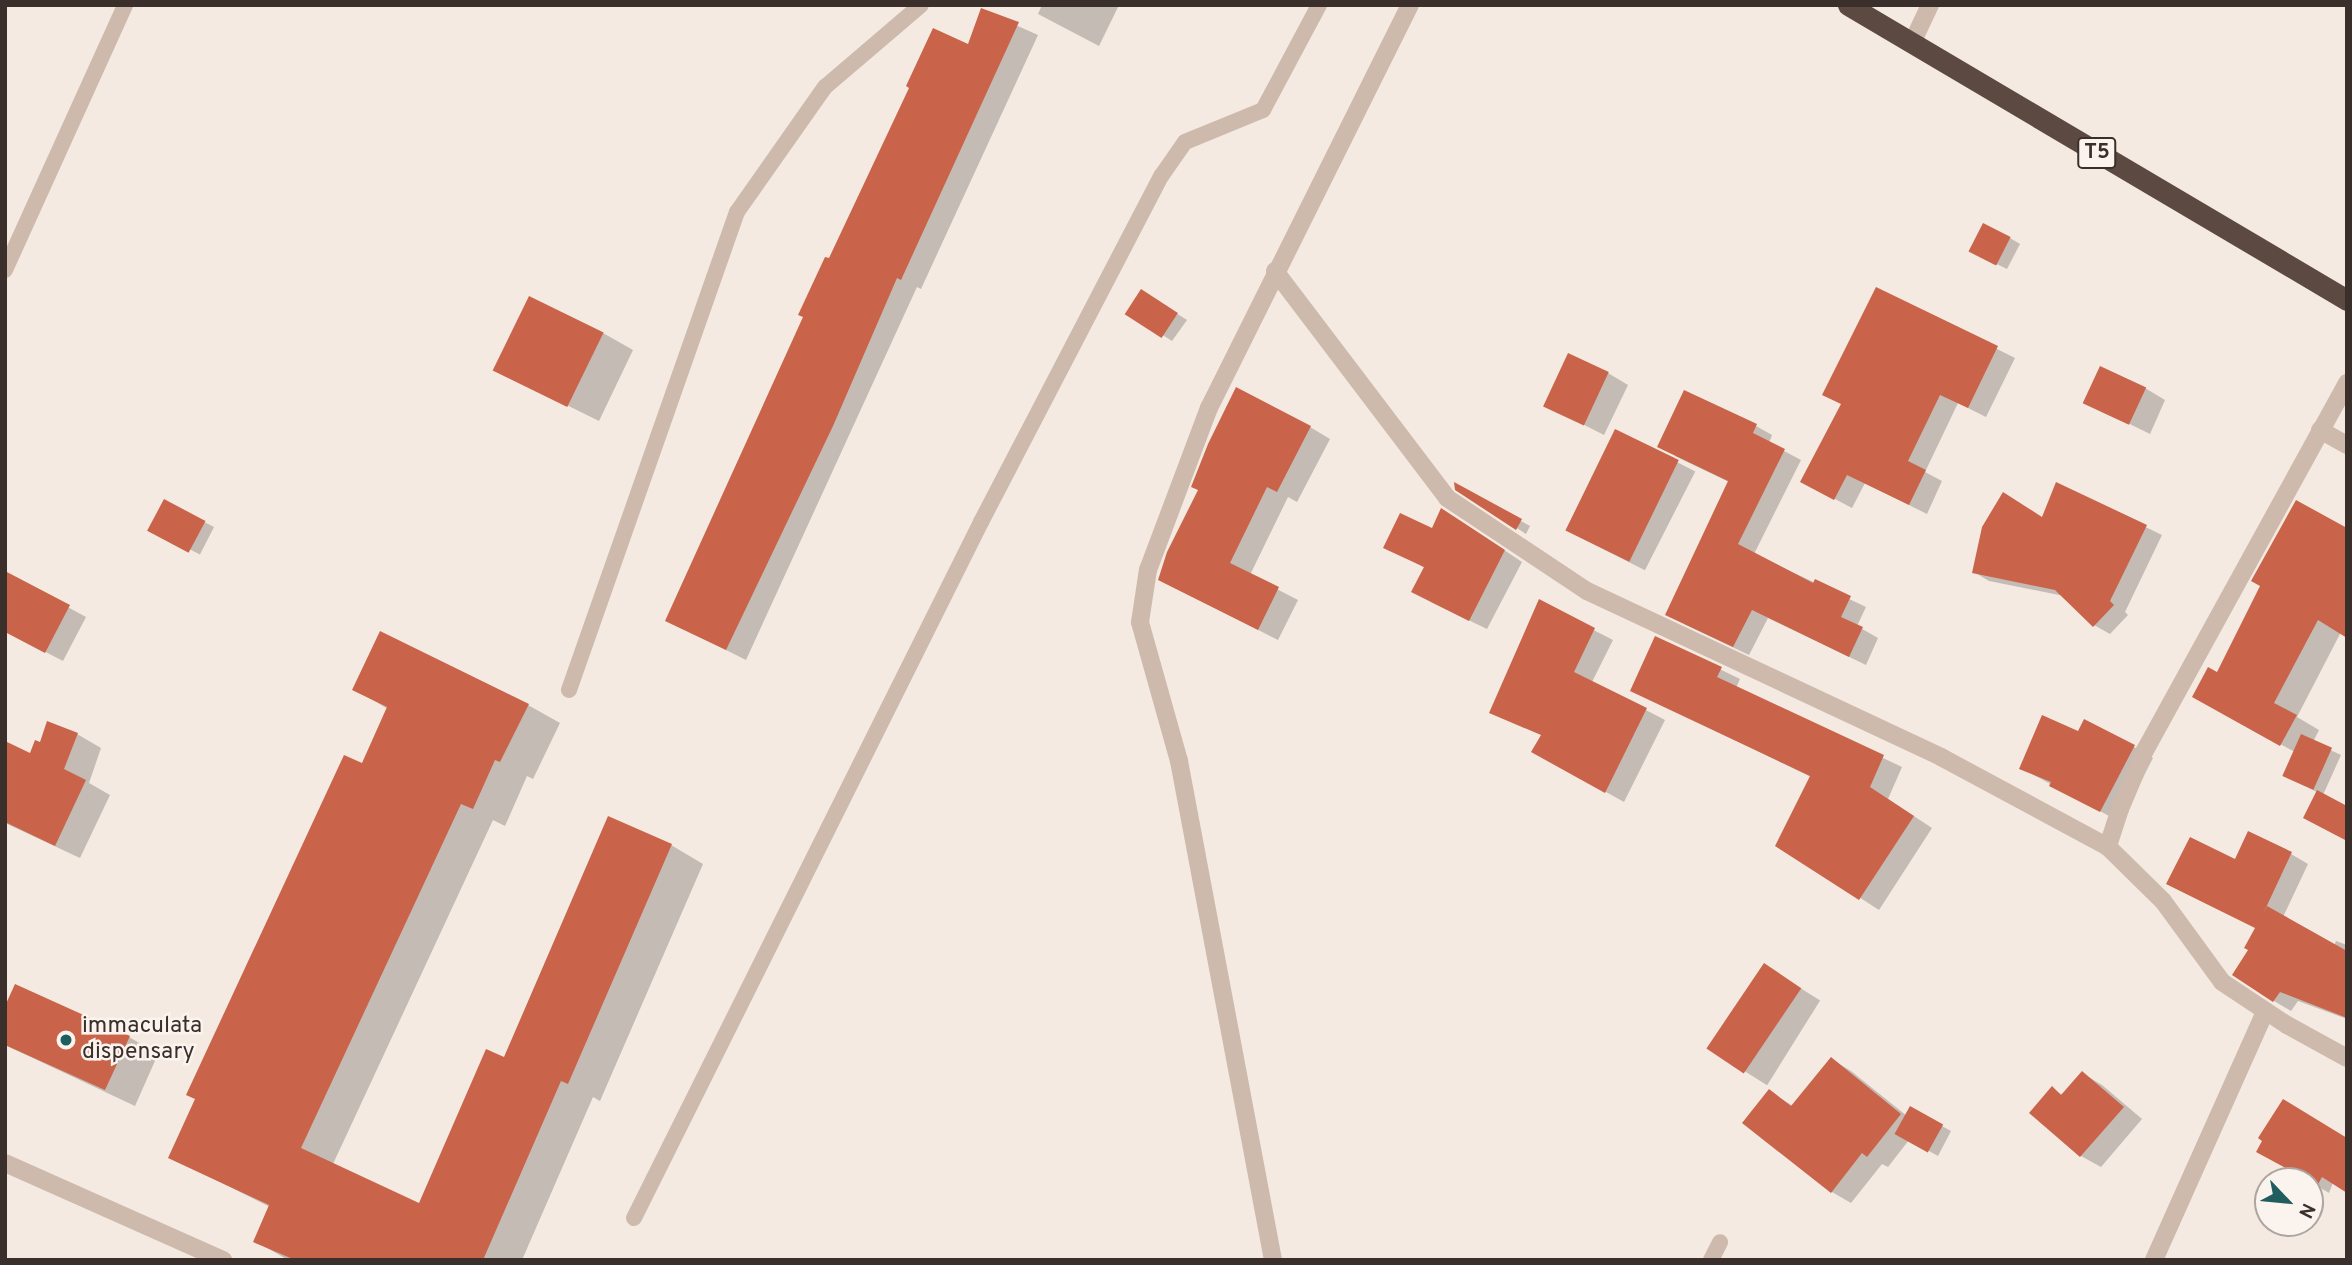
<!DOCTYPE html>
<html>
<head>
<meta charset="utf-8">
<style>
	body { margin:0 }
	#map { position:relative; width:2352px; height:1265px; overflow:hidden; background:#f4eae1; font-family:Overpass,sans-serif }
	div>[style] { position:absolute }
	.shadow>* { inset:0; background:#0003; transform-origin:0 0 }
	.building>* { inset:0; background:#c9644a; transform-origin:0 0 }
	.lane>* { height:16px; margin:-8px; padding:0 8px; transform-origin:8px; border-radius:8px; background:#cdbaac }
	.street>* { height:18px; margin:-9px; padding:0 9px; transform-origin:9px; border-radius:9px; background:#cdbaac }
	.highway>* { height:21px; margin:-10.5px; padding:0 10.5px; transform-origin:10.5px; border-radius:10.5px; background:#5c4942 }
	.dots>* { width:19px; height:19px; translate:-50% -50%; box-sizing:border-box; border:4px solid #fbf4ee; border-radius:50% }
	span { translate:-50% -50%; white-space:nowrap; text-align:center; line-height:1.15; -webkit-text-stroke:5px #fbf4ee; paint-order:stroke }
	.shield-label span { padding:2px 5px; background:#fbf4ee; border:2px solid; border-radius:5px; -webkit-text-stroke-width:0 }
	.shield-label { font-size:21px; color:#3b2f2b; font-weight:700 }
	.poi-label { font-size:23px; color:#3b2f2b }
	.left { translate:0 -50%; text-align:left }
	.frame { position:absolute; inset:0; border:7px solid #3b2f2b; pointer-events:none }
	.north { position:absolute; left:2254px; top:1167px; width:70px; height:70px; box-sizing:border-box; background:#fbf4ee; border:2px solid #aea5a0; border-radius:50%; rotate:116deg; font-size:19px; font-weight:700; line-height:28px; text-align:center; color:#3b2f2b }
	.north::after { content:''; display:block; margin:auto; width:24px; height:32px; background:#1f5d5e; clip-path:polygon(50% 0,100% 100%,50% 72%,0 100%) }
</style>
</head>
<body>
<div id="map">
	<div class="shadow">
		<div style="clip-path:polygon(1042px 5px,1119px 5px,1099px 46px,1038px 14px)"></div>
		<div style="clip-path:polygon(982px 10px,1038px 35px,921px 289px,917px 287px,746px 660px,668px 621px,829px 261px,969px 47px)"></div>
		<div style="clip-path:polygon(2010px 238px,2020px 244px,2007px 269px,1980px 256px)"></div>
		<div style="clip-path:polygon(1877px 289px,2015px 358px,1986px 417px,1958px 403px,1925px 472px,1942px 481px,1927px 514px,1865px 483px,1852px 508px,1820px 491px,1843px 405px,1824px 394px)"></div>
		<div style="clip-path:polygon(1151px 297px,1187px 320px,1172px 341px,1128px 313px)"></div>
		<div style="clip-path:polygon(603px 333px,633px 350px,599px 421px,496px 370px)"></div>
		<div style="clip-path:polygon(1608px 373px,1628px 385px,1604px 435px,1545px 405px)"></div>
		<div style="clip-path:polygon(2145px 388px,2165px 400px,2150px 434px,2085px 402px)"></div>
		<div style="clip-path:polygon(1756px 426px,1772px 435px,1769px 443px,1801px 460px,1754px 554px,1866px 607px,1857px 626px,1878px 638px,1866px 665px,1768px 618px,1749px 655px,1684px 624px,1729px 482px,1675px 456px)"></div>
		<div style="clip-path:polygon(1310px 427px,1330px 439px,1297px 502px,1288px 497px,1250px 575px,1298px 600px,1278px 640px,1160px 580px)"></div>
		<div style="left:1616px;top:431px;width:89px;height:111px;rotate:27deg"></div>
		<div style="clip-path:polygon(2057px 484px,2162px 535px,2125px 612px,2128px 615px,2110px 634px,2094px 625px,2064px 596px,1989px 581px,1974px 572px,2043px 519px)"></div>
		<div style="clip-path:polygon(1456px 485px,1530px 526px,1526px 534px,1457px 489px)"></div>
		<div style="left:165px;top:502px;width:55px;height:31px;rotate:27deg"></div>
		<div style="clip-path:polygon(1459px 520px,1522px 562px,1487px 629px,1431px 602px,1425px 568px,1386px 547px)"></div>
		<div style="clip-path:polygon(5px 573px,86px 617px,63px 661px,5px 631px)"></div>
		<div style="clip-path:polygon(2262px 586px,2341px 632px,2297px 717px,2319px 730px,2313px 742px,2341px 755px,2323px 795px,2294px 781px,2295px 752px,2217px 710px,2217px 674px)"></div>
		<div style="clip-path:polygon(1539px 602px,1613px 640px,1592px 682px,1665px 720px,1624px 802px,1534px 752px,1549px 737px,1491px 712px)"></div>
		<div style="clip-path:polygon(1656px 638px,1740px 679px,1736px 688px,1902px 767px,1888px 799px,1932px 828px,1879px 910px,1778px 845px,1811px 777px,1632px 690px)"></div>
		<div style="clip-path:polygon(354px 689px,528px 705px,560px 723px,533px 779px,527px 776px,505px 826px,493px 820px,333px 1164px,420px 1205px,505px 1059px,671px 845px,703px 864px,600px 1101px,593px 1097px,522px 1260px,288px 1260px,255px 1241px,270px 1207px,170px 1157px,363px 766px,388px 709px)"></div>
		<div style="clip-path:polygon(77px 734px,101px 748px,89px 783px,110px 795px,80px 858px,5px 823px,5px 743px,31px 755px,41px 744px)"></div>
		<div style="clip-path:polygon(2078px 734px,2134px 747px,2153px 758px,2120px 822px,2021px 768px)"></div>
		<div style="clip-path:polygon(2291px 854px,2308px 864px,2283px 917px,2334px 946px,2336px 941px,2347px 945px,2347px 1019px,2298px 1001px,2291px 1011px,2274px 1001px,2250px 950px,2257px 929px,2236px 861px)"></div>
		<div style="left:1765px;top:966px;width:65px;height:100px;rotate:32deg"></div>
		<div style="clip-path:polygon(129px 1037px,158px 1054px,135px 1106px,5px 1045px)"></div>
		<div style="clip-path:polygon(1831px 1059px,1851px 1071px,1907px 1116px,1911px 1109px,1951px 1131px,1938px 1156px,1909px 1140px,1888px 1167px,1882px 1164px,1851px 1203px,1832px 1192px,1769px 1091px,1793px 1106px)"></div>
		<div style="clip-path:polygon(2082px 1073px,2102px 1085px,2142px 1119px,2101px 1167px,2081px 1156px,2031px 1113px,2052px 1089px,2063px 1095px)"></div>
		<div style="clip-path:polygon(2347px 1146px,2329px 1193px,2258px 1151px)"></div>
	</div>
	<div class="building">
		<div style="clip-path:polygon(981px 8px,1019px 22px,901px 280px,897px 278px,833px 426px,726px 650px,665px 621px,803px 317px,798px 315px,825px 257px,829px 258px,909px 88px,906px 86px,933px 28px,968px 44px)"></div>
		<div style="left:1983px;top:223px;width:31px;height:32px;rotate:27deg"></div>
		<div style="clip-path:polygon(1876px 287px,1998px 346px,1968px 408px,1940px 395px,1908px 461px,1926px 470px,1909px 505px,1847px 475px,1834px 500px,1800px 482px,1841px 404px,1822px 395px)"></div>
		<div style="left:1141px;top:289px;width:44px;height:30px;rotate:33deg"></div>
		<div style="left:529px;top:296px;width:83px;height:83px;rotate:26deg"></div>
		<div style="left:1568px;top:353px;width:45px;height:59px;rotate:25deg"></div>
		<div style="left:2100px;top:366px;width:51px;height:41px;rotate:25deg"></div>
		<div style="clip-path:polygon(1236px 387px,1311px 426px,1277px 492px,1267px 487px,1230px 563px,1279px 587px,1258px 630px,1158px 580px,1167px 552px,1198px 490px,1191px 487px,1208px 444px)"></div>
		<div style="clip-path:polygon(1684px 390px,1757px 424px,1753px 433px,1785px 449px,1738px 544px,1813px 583px,1815px 579px,1851px 596px,1841px 617px,1863px 627px,1849px 657px,1752px 610px,1733px 647px,1665px 615px,1728px 481px,1657px 447px)"></div>
		<div style="left:1615px;top:429px;width:71px;height:113px;rotate:26deg"></div>
		<div style="clip-path:polygon(1454px 482px,1522px 519px,1516px 530px,1455px 490px)"></div>
		<div style="clip-path:polygon(2056px 482px,2147px 525px,2110px 601px,2114px 605px,2093px 627px,2055px 590px,1972px 573px,1982px 527px,2003px 492px,2042px 517px)"></div>
		<div style="left:164px;top:499px;width:47px;height:36px;rotate:28deg"></div>
		<div style="clip-path:polygon(2296px 500px,2347px 528px,2347px 638px,2318px 620px,2274px 703px,2297px 715px,2280px 746px,2192px 697px,2208px 667px,2217px 672px,2260px 586px,2251px 581px)"></div>
		<div style="clip-path:polygon(1441px 508px,1505px 550px,1469px 621px,1411px 592px,1424px 567px,1383px 548px,1400px 513px,1432px 528px)"></div>
		<div style="clip-path:polygon(5px 571px,70px 605px,45px 653px,5px 632px)"></div>
		<div style="clip-path:polygon(1539px 599px,1595px 628px,1574px 672px,1647px 708px,1605px 793px,1531px 752px,1541px 735px,1489px 713px)"></div>
		<div style="clip-path:polygon(380px 631px,529px 704px,500px 762px,495px 760px,473px 809px,461px 804px,301px 1148px,419px 1203px,486px 1049px,504px 1057px,608px 816px,672px 844px,568px 1084px,561px 1081px,483px 1260px,295px 1260px,253px 1242px,269px 1205px,168px 1158px,195px 1099px,186px 1095px,344px 755px,362px 763px,387px 707px,352px 690px)"></div>
		<div style="clip-path:polygon(1655px 636px,1722px 667px,1717px 677px,1884px 755px,1870px 787px,1914px 816px,1859px 900px,1775px 846px,1810px 776px,1630px 691px)"></div>
		<div style="clip-path:polygon(2042px 715px,2078px 731px,2084px 719px,2135px 745px,2100px 812px,2049px 786px,2051px 782px,2019px 769px)"></div>
		<div style="clip-path:polygon(47px 721px,78px 733px,64px 769px,86px 780px,55px 846px,5px 822px,5px 741px,30px 753px,35px 740px,40px 742px)"></div>
		<div style="left:2301px;top:734px;width:34px;height:46px;rotate:24deg"></div>
		<div style="clip-path:polygon(2317px 790px,2347px 806px,2347px 841px,2303px 818px)"></div>
		<div style="clip-path:polygon(2248px 831px,2292px 852px,2263px 914px,2267px 906px,2347px 951px,2347px 1018px,2280px 992px,2273px 1002px,2232px 975px,2248px 950px,2244px 948px,2255px 928px,2166px 884px,2190px 837px,2235px 859px)"></div>
		<div style="left:1764px;top:963px;width:45px;height:103px;rotate:34deg"></div>
		<div style="clip-path:polygon(15px 984px,130px 1036px,105px 1090px,5px 1045px,5px 1006px)"></div>
		<div style="clip-path:polygon(1831px 1057px,1901px 1114px,1867px 1157px,1862px 1153px,1831px 1193px,1742px 1123px,1769px 1089px,1791px 1106px)"></div>
		<div style="clip-path:polygon(2082px 1071px,2124px 1107px,2080px 1157px,2029px 1113px,2052px 1086px,2061px 1095px)"></div>
		<div style="clip-path:polygon(2283px 1099px,2347px 1138px,2347px 1193px,2322px 1177px,2316px 1188px,2310px 1181px,2256px 1152px,2262px 1141px,2258px 1138px)"></div>
		<div style="left:1910px;top:1106px;width:38px;height:32px;rotate:29deg"></div>
	</div>
	<div class="lane">
		<div style="left:5px;top:270px;width:291px;rotate:-65.6deg"></div>
		<div style="left:569px;top:690px;width:507px;rotate:-70.64deg"></div>
		<div style="left:737px;top:212px;width:153px;rotate:-54.9deg"></div>
		<div style="left:825px;top:87px;width:126px;rotate:-40.5deg"></div>
		<div style="left:634px;top:1218px;width:778px;rotate:-63.5deg"></div>
		<div style="left:981px;top:522px;width:391px;rotate:-62.5deg"></div>
		<div style="left:1162px;top:175px;width:40px;rotate:-55.1deg"></div>
		<div style="left:1185px;top:142px;width:84px;rotate:-22.3deg"></div>
		<div style="left:1263px;top:110px;width:119px;rotate:-61.9deg"></div>
		<div style="left:1711px;top:1260px;width:20px;rotate:-63deg"></div>
	</div>
	<div class="street">
		<div style="left:1912px;top:43px;width:42px;rotate:-64.7deg"></div>
		<div style="left:1275px;top:271px;width:285px;rotate:52.8deg"></div>
		<div style="left:1447px;top:498px;width:168px;rotate:33.6deg"></div>
		<div style="left:1587px;top:591px;width:391px;rotate:25.1deg"></div>
		<div style="left:1941px;top:757px;width:190px;rotate:28.3deg"></div>
		<div style="left:2347px;top:383px;width:419px;rotate:118.8deg"></div>
		<div style="left:2145px;top:750px;width:64px;rotate:113deg"></div>
		<div style="left:2120px;top:809px;width:40px;rotate:108deg"></div>
		<div style="left:2108px;top:847px;width:77px;rotate:44.5deg"></div>
		<div style="left:2163px;top:901px;width:100px;rotate:53.9deg"></div>
		<div style="left:2222px;top:982px;width:78px;rotate:33.5deg"></div>
		<div style="left:2287px;top:1025px;width:68px;rotate:28.8deg"></div>
		<div style="left:2320px;top:430px;width:31px;rotate:29deg"></div>
		<div style="left:5px;top:1163px;width:239px;rotate:24deg"></div>
		<div style="left:1273px;top:1260px;width:508px;rotate:-100.67deg"></div>
		<div style="left:1179px;top:761px;width:144px;rotate:-105.7deg"></div>
		<div style="left:1140px;top:622px;width:53px;rotate:-81.3deg"></div>
		<div style="left:1148px;top:570px;width:173px;rotate:-69.4deg"></div>
		<div style="left:1209px;top:408px;width:450px;rotate:-63.5deg"></div>
		<div style="left:2154px;top:1260px;width:272px;rotate:-65.9deg"></div>
	</div>
	<div class="highway">
		<div style="left:1848px;top:5px;width:580px;rotate:30.59deg"></div>
	</div>
	<div class="dots">
		<div style="left:66px;top:1040px;background:#1f5d5e"></div>
	</div>
	<div class="shield-label">
		<span style="left:2097px;top:153px">T5</span>
	</div>
	<div class="poi-label">
		<span class="left" style="left:82px;top:1040px">immaculata<br>dispensary</span>
	</div>
	<div class="frame"></div>
	<div class="north">N</div>
</div>
</body>
</html>
